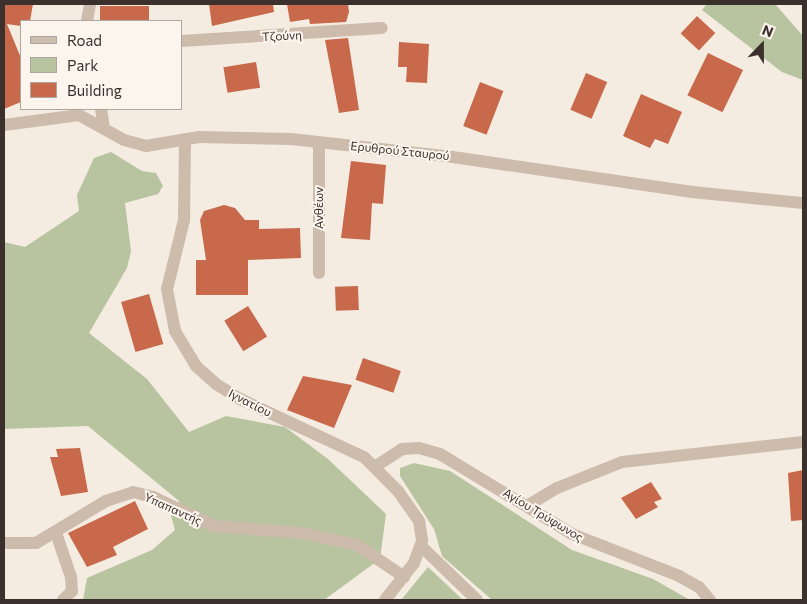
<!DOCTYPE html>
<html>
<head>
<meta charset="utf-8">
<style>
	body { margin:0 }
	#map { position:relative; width:807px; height:604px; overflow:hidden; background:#f4ebe1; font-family:Commissioner,sans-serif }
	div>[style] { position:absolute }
	.green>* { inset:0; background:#b8c4a0 }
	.building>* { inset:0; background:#c8694b; transform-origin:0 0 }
	.street>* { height:12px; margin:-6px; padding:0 6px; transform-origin:6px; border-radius:6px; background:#cdbbac }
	span { translate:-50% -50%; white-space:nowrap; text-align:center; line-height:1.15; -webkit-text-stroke:4px #fbf5ee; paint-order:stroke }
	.street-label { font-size:12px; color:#3b302b }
	.frame { position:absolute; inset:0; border:5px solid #3b302b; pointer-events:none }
	.legend { position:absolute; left:20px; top:20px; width:162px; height:90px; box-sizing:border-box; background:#fbf5ee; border:1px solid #aea6a0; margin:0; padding:6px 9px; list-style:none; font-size:15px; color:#3b302b }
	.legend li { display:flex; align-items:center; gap:10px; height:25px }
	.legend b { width:25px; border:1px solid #aea6a0 }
	.north { position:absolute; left:737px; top:20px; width:50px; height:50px; -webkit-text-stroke:4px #fbf5ee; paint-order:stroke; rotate:22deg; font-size:14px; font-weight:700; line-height:20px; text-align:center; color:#3b302b }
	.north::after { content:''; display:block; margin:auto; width:18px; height:22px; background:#3b302b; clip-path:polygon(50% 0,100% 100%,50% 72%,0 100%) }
</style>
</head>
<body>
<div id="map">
	<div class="green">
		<div style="clip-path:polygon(707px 4px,775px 4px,803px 36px,803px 80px,782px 72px,702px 10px)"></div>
		<div style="clip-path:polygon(111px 152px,142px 171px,156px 173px,163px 186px,158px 194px,125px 203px,131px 251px,127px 268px,89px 333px,147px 379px,189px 432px,226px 416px,285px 427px,328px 459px,386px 514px,380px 559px,324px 600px,83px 600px,87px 578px,152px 550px,175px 530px,171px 516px,179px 501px,88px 426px,4px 429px,4px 242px,25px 247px,79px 211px,77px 195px,94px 158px)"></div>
		<div style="clip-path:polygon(414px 463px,450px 471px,572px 550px,653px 579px,690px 600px,492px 600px,442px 556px,434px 529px,400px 476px,400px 468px)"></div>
		<div style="clip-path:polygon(428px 567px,463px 600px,401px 600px)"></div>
	</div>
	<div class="building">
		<div style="clip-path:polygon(4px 4px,33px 4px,30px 21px,21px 21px,21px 26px,7px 24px,21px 58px,21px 102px,4px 109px)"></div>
		<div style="clip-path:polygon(209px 4px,273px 4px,274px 12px,212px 26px)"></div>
		<div style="clip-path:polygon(287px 4px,348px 4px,349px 12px,346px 22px,310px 24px,309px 19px,290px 22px)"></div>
		<div style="left:100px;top:6px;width:49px;height:15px"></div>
		<div style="left:697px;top:16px;width:25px;height:24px;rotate:43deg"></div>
		<div style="clip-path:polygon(348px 38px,359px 110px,339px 113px,325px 40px)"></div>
		<div style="clip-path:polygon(399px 42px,429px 44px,427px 83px,406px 82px,407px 67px,398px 67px)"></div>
		<div style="left:708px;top:53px;width:39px;height:47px;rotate:26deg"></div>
		<div style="left:256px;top:62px;width:26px;height:33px;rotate:81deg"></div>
		<div style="left:586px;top:73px;width:23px;height:40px;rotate:23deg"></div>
		<div style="left:480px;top:82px;width:25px;height:47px;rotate:21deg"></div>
		<div style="clip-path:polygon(641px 94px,682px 112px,668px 144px,655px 139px,650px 148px,623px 136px)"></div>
		<div style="clip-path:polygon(351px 161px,386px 165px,383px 204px,372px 203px,370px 240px,341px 238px)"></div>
		<div style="clip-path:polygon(224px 205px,235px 208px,245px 220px,259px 220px,259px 229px,300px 228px,301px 258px,248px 260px,248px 295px,196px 295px,196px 260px,206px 260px,200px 220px,204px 211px)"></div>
		<div style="left:358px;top:286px;width:24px;height:23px;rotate:88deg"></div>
		<div style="left:149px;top:294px;width:52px;height:29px;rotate:74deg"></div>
		<div style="left:248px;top:306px;width:36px;height:28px;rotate:58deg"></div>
		<div style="left:363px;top:358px;width:40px;height:23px;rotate:19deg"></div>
		<div style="clip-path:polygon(303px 376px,352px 385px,334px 428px,287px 410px)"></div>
		<div style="clip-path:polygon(80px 448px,88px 492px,61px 496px,50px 457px,58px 457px,56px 449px)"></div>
		<div style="clip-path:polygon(803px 470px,803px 520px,791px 521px,788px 473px)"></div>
		<div style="clip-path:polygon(651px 482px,662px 499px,654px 502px,658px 507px,636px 519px,621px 498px)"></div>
		<div style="clip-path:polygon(135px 501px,148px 529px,113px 547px,117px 555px,87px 567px,68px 533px)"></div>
	</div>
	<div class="street">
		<div style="left:87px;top:21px;width:17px;rotate:-80deg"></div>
		<div style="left:181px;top:41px;width:201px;rotate:-3.7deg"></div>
		<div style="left:101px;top:109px;width:19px;rotate:81deg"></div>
		<div style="left:4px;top:125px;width:76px;rotate:-7.6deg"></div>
		<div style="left:79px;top:115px;width:51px;rotate:29.1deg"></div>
		<div style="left:124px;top:140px;width:23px;rotate:15deg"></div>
		<div style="left:146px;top:146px;width:54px;rotate:-9.6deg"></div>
		<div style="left:199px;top:137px;width:92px;rotate:1.2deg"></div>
		<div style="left:291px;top:139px;width:156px;rotate:6.3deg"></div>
		<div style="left:446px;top:156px;width:249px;rotate:8.3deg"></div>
		<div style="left:692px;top:192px;width:112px;rotate:5.7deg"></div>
		<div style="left:185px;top:139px;width:81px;rotate:90.7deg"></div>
		<div style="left:184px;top:220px;width:71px;rotate:103.8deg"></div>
		<div style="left:167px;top:289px;width:43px;rotate:79.2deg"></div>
		<div style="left:175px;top:331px;width:41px;rotate:59deg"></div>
		<div style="left:196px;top:366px;width:27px;rotate:42deg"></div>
		<div style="left:216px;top:384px;width:28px;rotate:32deg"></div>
		<div style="left:240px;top:399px;width:137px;rotate:25.1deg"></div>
		<div style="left:364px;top:457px;width:48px;rotate:45deg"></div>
		<div style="left:398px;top:491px;width:37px;rotate:55deg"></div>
		<div style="left:419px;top:521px;width:20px;rotate:81deg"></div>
		<div style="left:422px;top:541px;width:23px;rotate:110deg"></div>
		<div style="left:414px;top:563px;width:47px;rotate:128.1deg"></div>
		<div style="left:319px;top:142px;width:131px;rotate:90deg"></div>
		<div style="left:376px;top:466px;width:31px;rotate:-33deg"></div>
		<div style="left:402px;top:449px;width:17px;rotate:-3deg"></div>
		<div style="left:419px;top:448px;width:22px;rotate:16deg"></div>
		<div style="left:440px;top:454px;width:154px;rotate:31.2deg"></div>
		<div style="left:572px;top:534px;width:115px;rotate:21.4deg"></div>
		<div style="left:679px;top:576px;width:23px;rotate:29deg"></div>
		<div style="left:699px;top:587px;width:17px;rotate:50deg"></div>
		<div style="left:527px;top:506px;width:35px;rotate:-31deg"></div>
		<div style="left:557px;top:488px;width:70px;rotate:-21.8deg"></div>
		<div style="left:622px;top:462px;width:182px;rotate:-6.3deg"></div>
		<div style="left:56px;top:533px;width:46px;rotate:71.2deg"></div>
		<div style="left:71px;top:577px;width:14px;rotate:86deg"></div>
		<div style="left:72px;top:591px;width:13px;rotate:135deg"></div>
		<div style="left:4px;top:543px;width:32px"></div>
		<div style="left:36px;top:543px;width:82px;rotate:-31deg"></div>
		<div style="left:106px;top:501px;width:28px;rotate:-18deg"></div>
		<div style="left:133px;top:492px;width:21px;rotate:14deg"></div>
		<div style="left:153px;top:497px;width:68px;rotate:25.4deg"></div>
		<div style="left:214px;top:526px;width:88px;rotate:4.5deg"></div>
		<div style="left:302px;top:533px;width:56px;rotate:12.3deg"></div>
		<div style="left:357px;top:545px;width:57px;rotate:34.2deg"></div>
		<div style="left:421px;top:546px;width:78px;rotate:44deg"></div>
	</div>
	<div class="street-label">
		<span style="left:282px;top:36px;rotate:-3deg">Τζούνη</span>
		<span style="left:400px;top:151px;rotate:6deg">Ερυθρού Σταυρού</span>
		<span style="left:319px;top:208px;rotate:-90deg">Ανθέων</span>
		<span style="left:250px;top:403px;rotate:27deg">Ιγνατίου</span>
		<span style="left:173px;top:509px;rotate:24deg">Υπαπαντής</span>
		<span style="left:543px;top:515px;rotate:31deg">Αγίου Τρύφωνος</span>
	</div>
	<div class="frame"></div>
	<ul class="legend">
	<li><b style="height:6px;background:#cdbbac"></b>Road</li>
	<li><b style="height:14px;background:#b8c4a0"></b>Park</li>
	<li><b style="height:14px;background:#c8694b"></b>Building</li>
	</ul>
	<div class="north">N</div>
</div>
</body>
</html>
